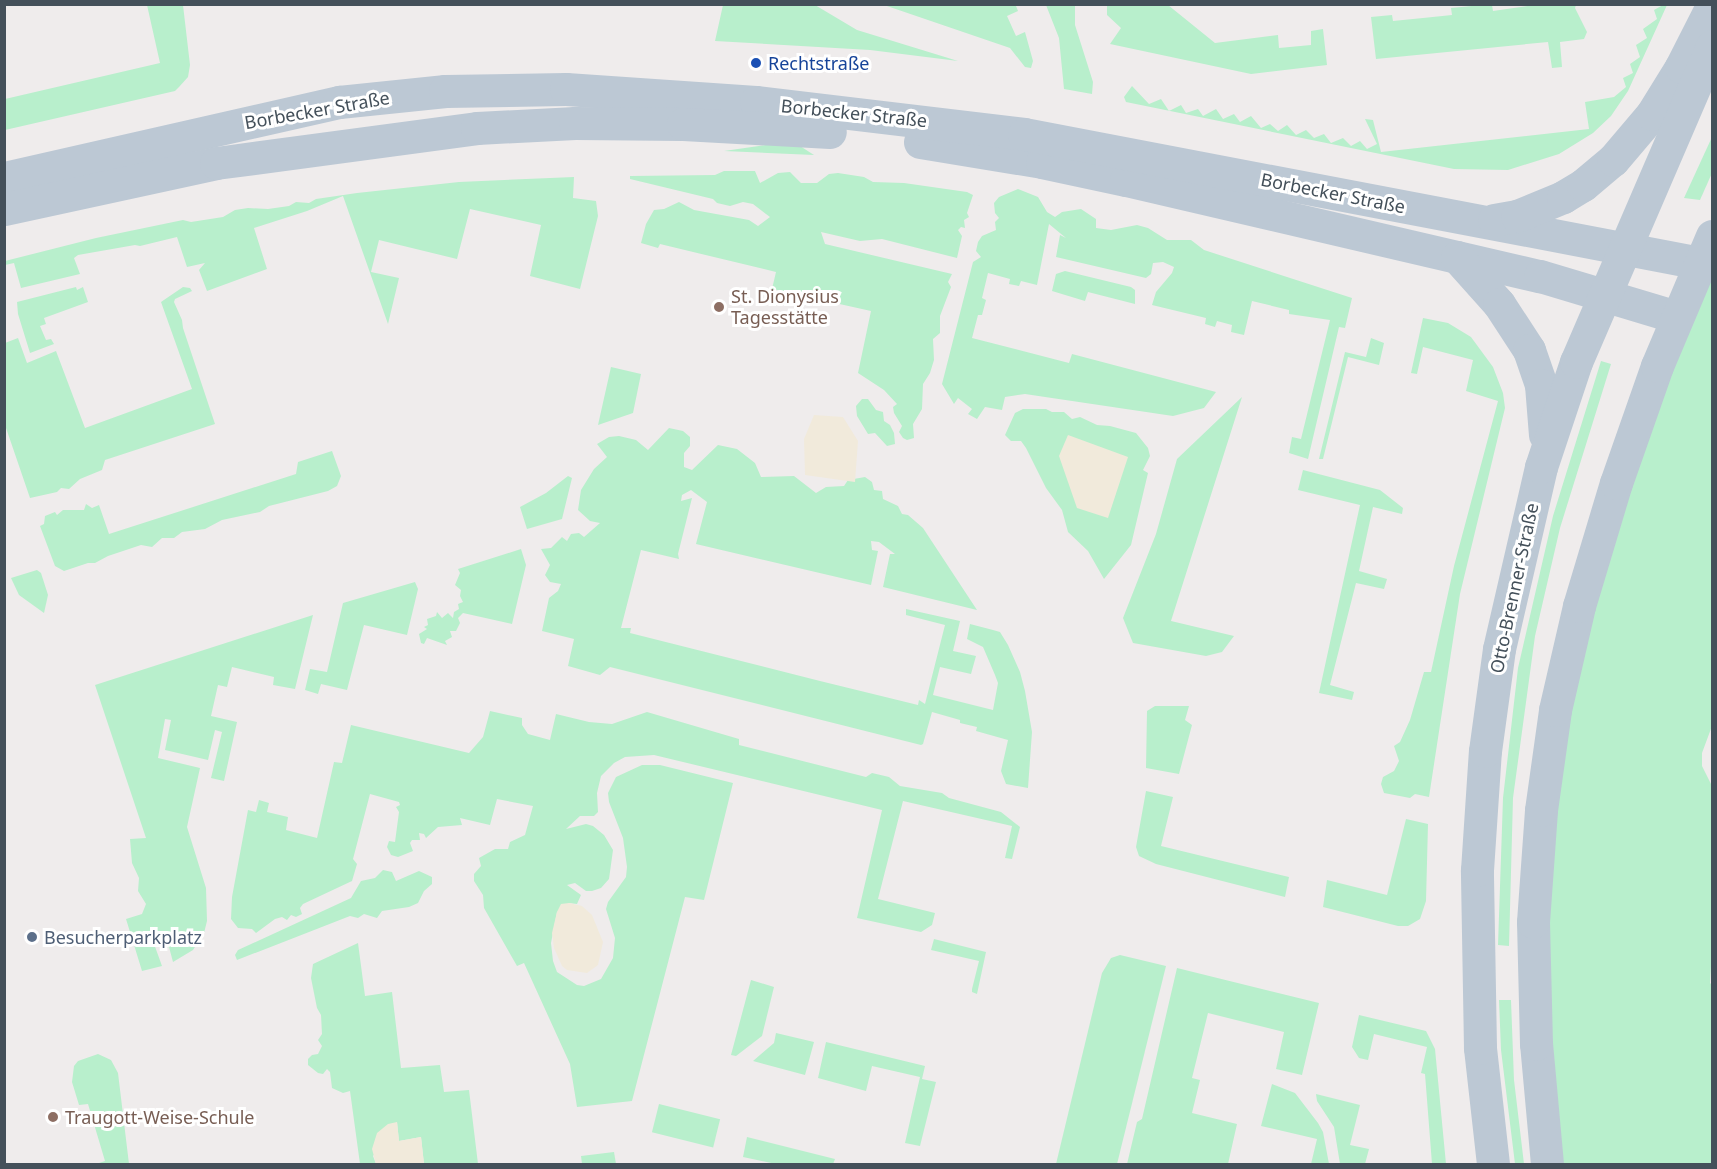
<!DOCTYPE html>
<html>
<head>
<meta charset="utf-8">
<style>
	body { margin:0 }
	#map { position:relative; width:1717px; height:1169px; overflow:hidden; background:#efecec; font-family:"Noto Sans",sans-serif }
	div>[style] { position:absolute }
	.green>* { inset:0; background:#b8efcc; transform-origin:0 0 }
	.sand>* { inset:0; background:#f1eadb }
	.secondary>* { height:33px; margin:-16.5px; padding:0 16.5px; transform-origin:16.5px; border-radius:16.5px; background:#bcc8d4 }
	.dots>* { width:16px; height:16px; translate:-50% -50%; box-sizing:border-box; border:3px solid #fff; border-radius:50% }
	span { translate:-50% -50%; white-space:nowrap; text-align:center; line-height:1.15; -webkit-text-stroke:6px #fff; paint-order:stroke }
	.transit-label { font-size:18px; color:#164399 }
	.left { translate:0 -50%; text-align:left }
	.street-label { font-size:18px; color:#44505a }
	.education-label { font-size:18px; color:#785e54 }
	.service-label { font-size:18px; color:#4e5e75 }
	.frame { position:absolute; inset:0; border:6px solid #44505a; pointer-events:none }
</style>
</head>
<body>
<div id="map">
	<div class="green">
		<div style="clip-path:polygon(147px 5px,183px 5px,190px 65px,188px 77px,179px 87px,175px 91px,5px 130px,5px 99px,160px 63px)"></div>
		<div style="clip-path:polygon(723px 5px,815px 5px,857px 30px,958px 61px,870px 50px,715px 41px)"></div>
		<div style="clip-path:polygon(1009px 5px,1016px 6px,1018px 11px,1007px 16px,1016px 36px,1025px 32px,1033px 61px,1031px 68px,1025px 67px,1010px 48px,884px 5px)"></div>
		<div style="clip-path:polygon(1046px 5px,1075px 5px,1075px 25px,1093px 82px,1092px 94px,1064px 89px,1059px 38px)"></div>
		<div style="clip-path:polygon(1107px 5px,1168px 5px,1215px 43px,1278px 35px,1279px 48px,1311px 45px,1311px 31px,1323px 29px,1327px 65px,1251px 74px,1110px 44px,1121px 28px,1107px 15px)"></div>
		<div style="clip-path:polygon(1482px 5px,1492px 5px,1493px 11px,1535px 5px,1576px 5px,1575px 8px,1587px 32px,1584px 39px,1560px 42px,1562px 67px,1552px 68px,1548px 42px,1376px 59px,1371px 17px,1392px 15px,1393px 21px,1423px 18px,1452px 15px,1451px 8px)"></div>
		<div style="clip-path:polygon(1663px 5px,1667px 5px,1628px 91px,1611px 116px,1593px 133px,1559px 154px,1508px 170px,1454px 169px,1126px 102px,1124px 97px,1132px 86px,1149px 104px,1161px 99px,1169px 111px,1181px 105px,1186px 113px,1198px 109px,1203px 116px,1216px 109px,1223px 119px,1234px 114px,1240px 122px,1251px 116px,1261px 128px,1270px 124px,1278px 131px,1287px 125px,1296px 135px,1306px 130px,1314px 138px,1324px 134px,1331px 143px,1343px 138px,1351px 146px,1360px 141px,1367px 149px,1377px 144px,1365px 119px,1373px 120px,1381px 152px,1589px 129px,1585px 102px,1614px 97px,1626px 87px,1623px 78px,1633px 73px,1630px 64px,1640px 57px,1636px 45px,1647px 38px,1643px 29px,1657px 19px,1654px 10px)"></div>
		<div style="clip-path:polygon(1712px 137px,1712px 173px,1700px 200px,1684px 198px)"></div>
		<div style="clip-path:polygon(780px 143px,800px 146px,814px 155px,724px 151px)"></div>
		<div style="clip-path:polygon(724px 171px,755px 171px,760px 183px,778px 173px,790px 172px,801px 183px,817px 183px,829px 174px,838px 173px,864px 177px,873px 182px,904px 183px,967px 192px,973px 195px,967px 213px,969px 217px,964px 220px,965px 228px,961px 227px,958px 230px,962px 236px,957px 258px,882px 239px,860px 241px,821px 232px,825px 244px,952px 274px,948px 282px,951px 287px,940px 316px,940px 333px,933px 339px,934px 360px,930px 373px,923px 384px,922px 409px,913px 424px,914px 438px,907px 440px,903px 438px,899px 432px,902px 426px,894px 413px,893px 407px,897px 404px,884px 390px,858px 373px,871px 311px,772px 289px,776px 272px,660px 244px,658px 248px,641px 243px,646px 224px,654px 210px,664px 209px,679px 202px,694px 210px,749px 220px,758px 226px,770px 217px,753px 204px,743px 202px,730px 206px,717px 203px,713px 199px,630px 179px,630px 176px,715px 175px)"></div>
		<div style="clip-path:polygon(574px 177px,573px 198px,596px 201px,598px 216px,580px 289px,530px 276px,541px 225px,470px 209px,457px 259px,379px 240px,371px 272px,399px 278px,388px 324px,343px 196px,307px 211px,254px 228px,267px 269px,207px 291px,199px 270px,205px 263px,187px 267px,177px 237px,140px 246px,135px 245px,78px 255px,74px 258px,80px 274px,21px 288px,14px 263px,5px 265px,5px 261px,96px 238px,183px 220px,191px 222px,223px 217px,235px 210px,248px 208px,268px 209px,289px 206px,296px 202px,309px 203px,316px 199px,357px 193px,459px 182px)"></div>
		<div style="clip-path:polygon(1018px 189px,1038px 197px,1047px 212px,1055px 217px,1062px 212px,1081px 209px,1096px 219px,1096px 228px,1111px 230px,1137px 225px,1148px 228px,1167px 240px,1191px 240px,1204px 250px,1352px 298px,1345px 328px,1339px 327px,1308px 459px,1289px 453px,1292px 437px,1301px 439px,1330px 320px,1289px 314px,1289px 310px,1252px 301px,1244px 335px,1231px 332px,1232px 325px,1217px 321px,1215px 327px,1205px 324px,1206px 318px,1152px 305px,1156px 292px,1172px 273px,1174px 267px,1163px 262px,1153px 263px,1151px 274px,1146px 278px,1056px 257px,1060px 235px,1066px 238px,1049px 224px,1037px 285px,1021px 281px,1019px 286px,1009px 284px,1010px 279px,988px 273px,982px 298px,986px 300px,982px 315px,978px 315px,972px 338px,1069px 363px,1072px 354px,1216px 392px,1204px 408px,1173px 416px,1025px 394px,1005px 397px,1002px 410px,985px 407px,977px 419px,968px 414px,972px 409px,958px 398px,954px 404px,942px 384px,973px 262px,981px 257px,976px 251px,978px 242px,982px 236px,996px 230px,995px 222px,999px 218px,995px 213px,994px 203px,999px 197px)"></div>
		<div style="clip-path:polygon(1712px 236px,1712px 726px,1702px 753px,1702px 766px,1712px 786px,1712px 950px,1710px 983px,1712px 985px,1712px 1164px,1547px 1164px,1539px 1095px,1555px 710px)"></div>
		<div style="clip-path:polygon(1065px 271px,1131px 287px,1135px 290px,1135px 304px,1088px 292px,1085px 301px,1052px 291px,1056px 274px)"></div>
		<div style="clip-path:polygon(76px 287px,77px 290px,83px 287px,88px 302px,44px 318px,46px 324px,40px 326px,46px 340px,51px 339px,54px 344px,30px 353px,18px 314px,17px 302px)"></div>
		<div style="clip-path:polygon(183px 287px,190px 288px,192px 291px,175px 299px,174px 302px,182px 320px,183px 328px,215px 424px,105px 460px,102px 470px,80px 479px,69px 489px,61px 488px,57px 492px,30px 498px,5px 425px,5px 343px,18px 338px,27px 363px,56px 351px,85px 428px,192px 389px,161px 302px)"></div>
		<div style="clip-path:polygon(1423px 318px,1448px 323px,1471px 337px,1493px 367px,1503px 393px,1505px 408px,1460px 594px,1429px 797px,1415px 794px,1410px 798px,1384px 793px,1381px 784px,1383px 777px,1394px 771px,1399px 761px,1394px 746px,1400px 742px,1410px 720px,1424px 672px,1431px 672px,1454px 566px,1498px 401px,1466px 391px,1473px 360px,1423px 347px,1417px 374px,1411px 373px)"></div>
		<div style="clip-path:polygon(1371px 338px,1384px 343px,1379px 365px,1348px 357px,1323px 459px,1319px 459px,1345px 352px,1366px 357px)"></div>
		<div style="clip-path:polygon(1601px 361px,1611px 364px,1560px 528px,1535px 636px,1513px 798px,1509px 946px,1498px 945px,1503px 798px,1518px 668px,1553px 516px)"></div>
		<div style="clip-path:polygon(611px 367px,641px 374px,633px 413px,598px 425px)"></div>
		<div style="clip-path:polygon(1242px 397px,1171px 621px,1234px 636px,1222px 652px,1206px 656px,1133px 643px,1123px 618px,1156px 534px,1177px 459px)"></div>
		<div style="clip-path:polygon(862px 399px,868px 399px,876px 410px,883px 412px,884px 421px,890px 425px,894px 433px,895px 444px,887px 446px,875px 433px,868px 434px,857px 416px,856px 406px)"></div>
		<div style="clip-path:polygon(1023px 409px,1046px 409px,1052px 412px,1064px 412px,1072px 419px,1080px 417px,1097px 425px,1110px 426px,1136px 433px,1148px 448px,1150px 456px,1143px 470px,1148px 473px,1131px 545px,1104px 579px,1088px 551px,1068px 532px,1062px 510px,1046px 488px,1026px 448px,1021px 441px,1011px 441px,1005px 435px,1015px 413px)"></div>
		<div style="clip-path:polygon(669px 428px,683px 431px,690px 437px,690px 446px,684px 453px,684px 467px,692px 470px,718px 445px,737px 449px,755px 463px,761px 477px,794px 476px,816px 493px,826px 487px,844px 486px,848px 480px,865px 477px,872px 482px,874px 490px,882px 491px,883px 499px,898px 506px,902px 514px,908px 515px,923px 528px,977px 610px,883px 587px,890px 554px,895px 554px,879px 542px,871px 541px,872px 550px,878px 551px,871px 585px,696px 544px,707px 502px,691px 490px,682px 495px,681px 501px,692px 498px,678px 554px,679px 559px,641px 550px,621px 628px,631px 628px,630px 633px,820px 681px,918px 705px,919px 700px,925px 704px,945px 625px,906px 615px,906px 609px,960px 621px,953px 651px,976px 656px,971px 674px,940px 667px,933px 695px,993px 710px,998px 683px,995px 675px,983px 647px,967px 639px,970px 624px,993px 630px,1000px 632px,1008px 645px,1020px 672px,1025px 691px,1032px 732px,1028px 788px,1006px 784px,1001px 771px,1008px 740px,976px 731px,977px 727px,960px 723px,960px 720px,932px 712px,923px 744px,921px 745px,610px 667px,600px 675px,568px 666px,574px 639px,542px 631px,549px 598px,558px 591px,561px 584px,550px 582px,545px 575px,550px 565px,541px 549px,551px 548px,562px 537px,567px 541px,571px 534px,579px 533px,584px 537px,600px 523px,590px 521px,578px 510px,581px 490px,594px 469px,607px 457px,597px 444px,609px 437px,619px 436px,636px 440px,648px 450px)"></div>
		<div style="clip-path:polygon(332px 451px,341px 476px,337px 486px,328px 491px,269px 506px,260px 512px,222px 520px,205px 529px,182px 532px,174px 538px,162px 538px,152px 547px,141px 545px,108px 556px,95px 563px,88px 563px,64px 571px,55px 566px,40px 526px,44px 524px,45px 516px,55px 512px,57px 515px,63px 510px,84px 510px,86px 504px,92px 508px,99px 505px,109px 534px,296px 474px,298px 462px)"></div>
		<div style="clip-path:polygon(1303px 470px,1380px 490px,1403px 508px,1402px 514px,1373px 507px,1359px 571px,1387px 579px,1384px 589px,1356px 583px,1330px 685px,1354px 692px,1352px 700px,1319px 693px,1360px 505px,1298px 490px)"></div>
		<div style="clip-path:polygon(568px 476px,572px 478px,562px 519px,527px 529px,520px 507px,546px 493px)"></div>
		<div style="clip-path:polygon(521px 549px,526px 565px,512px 624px,463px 613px,458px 618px,460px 623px,456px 631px,450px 631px,452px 637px,445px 641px,447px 645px,427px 638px,424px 644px,421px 643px,419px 634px,427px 629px,424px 627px,428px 625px,427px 619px,436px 616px,437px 612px,442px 618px,448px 613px,453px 618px,454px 612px,459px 609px,458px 604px,463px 602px,460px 596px,461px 590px,455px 585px,460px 573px,458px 569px)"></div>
		<div style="clip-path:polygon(37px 570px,41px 573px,48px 595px,44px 613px,19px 595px,11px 578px)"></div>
		<div style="clip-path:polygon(415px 582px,418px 589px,407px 635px,364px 625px,347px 690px,321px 684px,318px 694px,305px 690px,310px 669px,327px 672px,343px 603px)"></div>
		<div style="clip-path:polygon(313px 615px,295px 689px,273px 685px,274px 677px,232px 667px,227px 687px,218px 685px,211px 716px,237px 722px,224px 781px,211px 778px,222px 732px,215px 730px,208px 760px,165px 750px,171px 720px,165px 719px,158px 758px,200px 768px,187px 827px,206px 888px,207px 921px,204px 933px,193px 950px,173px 962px,169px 947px,162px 949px,153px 941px,162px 966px,142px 971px,126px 919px,142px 914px,146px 904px,138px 891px,139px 878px,132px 863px,130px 839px,146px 838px,95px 685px)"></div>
		<div style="clip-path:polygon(1155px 706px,1189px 706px,1185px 720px,1192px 725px,1179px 774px,1146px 768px,1147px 711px)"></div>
		<div style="clip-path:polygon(490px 711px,522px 718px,522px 725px,528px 734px,550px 740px,556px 714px,589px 722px,612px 724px,647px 712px,739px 739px,739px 745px,866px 777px,872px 773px,889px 777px,900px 786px,942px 793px,949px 798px,1001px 812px,1020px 827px,1012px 859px,1005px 858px,1012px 826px,903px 801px,878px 899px,935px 913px,932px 925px,921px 932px,857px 918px,882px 810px,654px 755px,625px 757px,614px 763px,601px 776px,597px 793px,598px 812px,594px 816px,580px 816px,566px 829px,586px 824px,593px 826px,604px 835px,613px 850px,609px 879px,601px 888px,592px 891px,586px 891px,575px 883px,567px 885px,581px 895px,577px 904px,569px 903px,557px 912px,551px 943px,553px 961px,557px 972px,577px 985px,584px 986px,601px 979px,613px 958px,615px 938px,606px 909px,608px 902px,626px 877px,627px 867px,623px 838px,609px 802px,608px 793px,616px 777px,642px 765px,660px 765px,733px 783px,704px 900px,685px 897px,632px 1101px,577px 1107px,570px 1064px,524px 963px,517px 966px,484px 908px,483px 895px,474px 881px,474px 874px,481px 866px,479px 858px,495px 849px,508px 849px,510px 842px,525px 835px,533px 806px,497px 799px,490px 825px,460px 818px,462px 825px,438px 827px,426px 838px,424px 834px,419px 833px,420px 840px,412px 840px,410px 843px,413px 851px,398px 857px,391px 855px,387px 847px,389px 841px,395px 842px,399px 812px,396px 807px,400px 805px,399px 802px,370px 794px,353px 859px,357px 864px,352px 881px,303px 904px,300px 908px,302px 914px,296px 917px,291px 915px,287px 920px,282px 917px,275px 919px,256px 933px,252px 929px,238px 928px,231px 919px,232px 897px,248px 810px,256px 812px,259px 800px,269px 803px,267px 812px,288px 817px,286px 830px,317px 838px,334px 762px,342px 763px,351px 725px,469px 753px,483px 737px)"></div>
		<div style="clip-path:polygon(1146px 791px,1173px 797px,1161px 846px,1289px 877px,1285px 897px,1156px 864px,1139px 856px,1136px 847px)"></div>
		<div style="clip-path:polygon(1406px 819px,1428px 824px,1426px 901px,1420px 919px,1408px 926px,1398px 926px,1323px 907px,1327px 880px,1387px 895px)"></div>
		<div style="clip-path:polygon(383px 870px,392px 872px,396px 881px,419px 871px,432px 877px,432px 884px,424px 891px,418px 903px,409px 907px,382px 911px,377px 918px,364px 914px,358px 918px,350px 916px,237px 960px,235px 955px,238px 950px,351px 898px,361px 881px,375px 878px)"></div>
		<div style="clip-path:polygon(934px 939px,986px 952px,977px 994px,972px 992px,972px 989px,979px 961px,931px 950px)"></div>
		<div style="clip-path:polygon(358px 943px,365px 996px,392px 992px,401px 1068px,440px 1065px,444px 1092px,469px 1090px,478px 1164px,424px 1164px,421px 1137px,399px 1141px,397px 1122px,373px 1156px,376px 1164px,360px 1164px,350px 1091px,343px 1093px,332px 1088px,330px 1072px,327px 1069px,323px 1074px,318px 1073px,308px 1065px,308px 1059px,312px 1055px,318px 1054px,322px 1046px,318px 1040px,322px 1034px,321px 1015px,317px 1008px,311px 978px,313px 964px)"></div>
		<div style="clip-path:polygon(1120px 955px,1166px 966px,1117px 1164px,1056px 1164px,1102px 973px,1111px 958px)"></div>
		<div style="clip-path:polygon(1177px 968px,1319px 1003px,1302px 1075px,1276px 1069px,1284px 1032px,1208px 1013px,1192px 1078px,1200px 1080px,1192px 1113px,1237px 1124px,1228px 1164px,1127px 1164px,1137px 1122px,1142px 1119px)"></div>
		<div style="clip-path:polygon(751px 980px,774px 987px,762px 1036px,736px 1056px,731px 1055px)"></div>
		<div style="clip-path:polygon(1499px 1000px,1511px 1000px,1514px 1080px,1524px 1164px,1515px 1164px,1501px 1050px)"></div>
		<div style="clip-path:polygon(1359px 1015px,1426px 1031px,1435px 1049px,1446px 1164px,1432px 1164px,1425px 1074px,1421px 1073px,1427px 1047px,1374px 1034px,1368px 1060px,1359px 1058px,1352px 1047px)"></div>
		<div style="clip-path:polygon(776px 1033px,814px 1042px,805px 1075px,753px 1061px,774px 1043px)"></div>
		<div style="clip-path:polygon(826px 1042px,925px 1066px,922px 1079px,936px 1082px,920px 1146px,905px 1143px,920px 1077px,872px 1066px,866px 1091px,818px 1078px)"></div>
		<div style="clip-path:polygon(98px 1054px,111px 1060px,118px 1073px,129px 1164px,96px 1164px,105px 1161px,88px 1104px,79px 1105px,72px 1082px,74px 1066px,78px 1061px)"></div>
		<div style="clip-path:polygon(1272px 1084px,1295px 1093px,1318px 1123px,1323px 1132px,1329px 1164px,1311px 1164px,1317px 1139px,1261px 1126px)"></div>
		<div style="clip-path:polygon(1316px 1094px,1360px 1105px,1350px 1145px,1369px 1149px,1365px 1164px,1340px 1164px,1334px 1127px,1317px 1101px)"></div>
		<div style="left:659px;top:1104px;width:63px;height:29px;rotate:14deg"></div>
		<div style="clip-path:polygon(747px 1137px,835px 1159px,833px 1164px,776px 1164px,743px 1157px)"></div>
		<div style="clip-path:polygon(614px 1152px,616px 1164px,582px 1164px,581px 1156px)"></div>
	</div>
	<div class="sand">
		<div style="clip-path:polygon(814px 415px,843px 417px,858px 441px,855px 482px,805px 475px,804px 439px)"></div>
		<div style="clip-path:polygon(1068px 435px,1128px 457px,1108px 518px,1077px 508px,1059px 456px)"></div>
		<div style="clip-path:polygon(569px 903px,582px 906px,592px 915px,603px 942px,598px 965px,587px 973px,567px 970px,562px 966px,554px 948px,552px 933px,557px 912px,561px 904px)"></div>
		<div style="clip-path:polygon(397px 1122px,399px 1141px,421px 1137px,424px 1164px,376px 1164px,372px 1149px,377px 1133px,388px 1124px)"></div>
	</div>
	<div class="secondary">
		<div style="left:920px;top:142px;width:124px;rotate:9.3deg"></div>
		<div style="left:1042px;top:162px;width:86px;rotate:12.1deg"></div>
		<div style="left:1126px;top:180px;width:425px;rotate:13.1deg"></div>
		<div style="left:1540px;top:276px;width:143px;rotate:16.7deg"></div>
		<div style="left:4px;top:178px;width:344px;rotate:-12.8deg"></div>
		<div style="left:339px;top:102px;width:107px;rotate:-5.9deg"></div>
		<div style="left:445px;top:91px;width:121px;rotate:-0.9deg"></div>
		<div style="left:566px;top:89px;width:190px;rotate:3.9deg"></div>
		<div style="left:756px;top:102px;width:270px;rotate:6.8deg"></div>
		<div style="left:1024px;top:134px;width:688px;rotate:10.8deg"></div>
		<div style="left:4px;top:209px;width:217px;rotate:-12.2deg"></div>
		<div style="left:216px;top:163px;width:263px;rotate:-7.6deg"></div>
		<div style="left:477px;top:128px;width:98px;rotate:-2.9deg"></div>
		<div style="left:575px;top:123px;width:108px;rotate:0.5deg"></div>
		<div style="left:683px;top:124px;width:147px;rotate:3.1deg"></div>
		<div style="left:1494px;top:220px;width:23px;rotate:-10deg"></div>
		<div style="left:1517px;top:216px;width:50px;rotate:-22.4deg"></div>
		<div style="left:1563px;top:197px;width:23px;rotate:-31deg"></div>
		<div style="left:1583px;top:185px;width:39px;rotate:-40deg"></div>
		<div style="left:1613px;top:160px;width:60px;rotate:-49.7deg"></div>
		<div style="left:1652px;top:114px;width:55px;rotate:-58.3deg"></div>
		<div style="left:1681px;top:67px;width:68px;rotate:-63.1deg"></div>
		<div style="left:1457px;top:257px;width:63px;rotate:48.2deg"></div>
		<div style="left:1499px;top:304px;width:55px;rotate:56.9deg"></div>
		<div style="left:1529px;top:350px;width:37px;rotate:71deg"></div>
		<div style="left:1541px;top:385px;width:50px;rotate:85.4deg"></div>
		<div style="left:1493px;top:1164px;width:117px;rotate:-96.4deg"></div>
		<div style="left:1480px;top:1048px;width:178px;rotate:-91deg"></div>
		<div style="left:1477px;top:870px;width:119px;rotate:-86.2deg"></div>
		<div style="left:1485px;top:751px;width:103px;rotate:-82.2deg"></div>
		<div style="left:1499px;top:649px;width:187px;rotate:-77deg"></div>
		<div style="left:1541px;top:467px;width:111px;rotate:-71.6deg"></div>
		<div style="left:1576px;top:362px;width:344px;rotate:-66.7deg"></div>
		<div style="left:1547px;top:1164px;width:121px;rotate:-95.2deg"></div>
		<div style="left:1536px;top:1044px;width:122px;rotate:-91.4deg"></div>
		<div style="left:1533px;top:922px;width:112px;rotate:-85.9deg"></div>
		<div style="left:1541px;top:810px;width:101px;rotate:-82deg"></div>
		<div style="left:1555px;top:710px;width:107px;rotate:-77deg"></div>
		<div style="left:1579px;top:606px;width:128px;rotate:-73.3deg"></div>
		<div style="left:1616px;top:483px;width:124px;rotate:-70.7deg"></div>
		<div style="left:1657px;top:366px;width:141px;rotate:-67.1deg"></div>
	</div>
	<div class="dots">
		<div style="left:756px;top:63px;background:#1a4fb4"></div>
		<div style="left:719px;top:307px;background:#8d6e63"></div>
		<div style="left:32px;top:937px;background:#5c6f8a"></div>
		<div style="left:53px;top:1117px;background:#8d6e63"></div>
	</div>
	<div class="transit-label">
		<span class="left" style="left:768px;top:63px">Rechtstraße</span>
	</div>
	<div class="street-label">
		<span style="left:317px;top:110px;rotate:-10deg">Borbecker Straße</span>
		<span style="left:854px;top:113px;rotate:6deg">Borbecker Straße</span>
		<span style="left:1333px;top:193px;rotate:11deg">Borbecker Straße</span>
		<span style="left:1514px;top:588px;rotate:-78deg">Otto-Brenner-Straße</span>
	</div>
	<div class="education-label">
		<span class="left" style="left:731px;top:307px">St. Dionysius<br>Tagesstätte</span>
		<span class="left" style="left:65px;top:1117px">Traugott-Weise-Schule</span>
	</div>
	<div class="service-label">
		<span class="left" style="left:44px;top:937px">Besucherparkplatz</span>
	</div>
	<div class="frame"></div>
</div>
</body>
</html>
